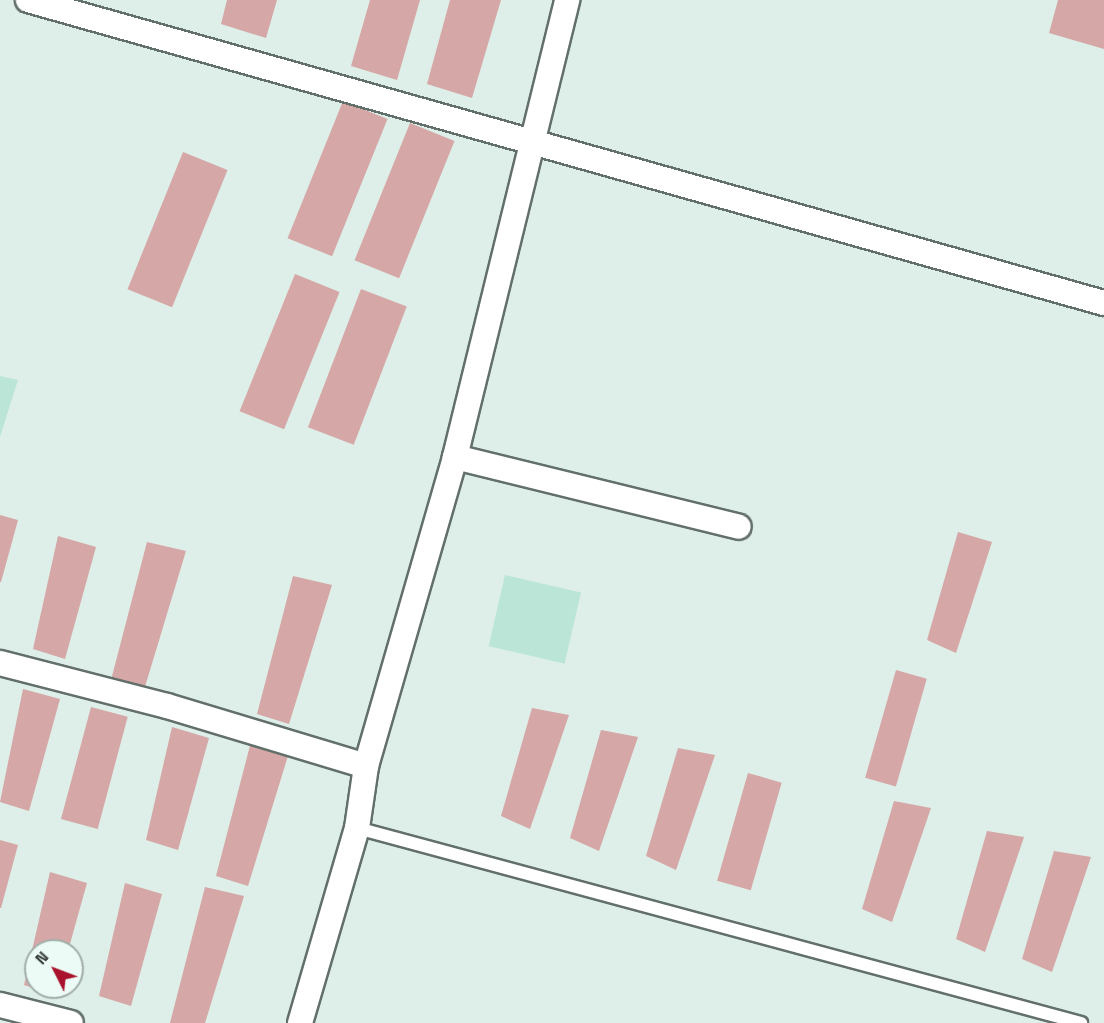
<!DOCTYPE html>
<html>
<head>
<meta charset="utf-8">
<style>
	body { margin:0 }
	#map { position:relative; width:1104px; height:1023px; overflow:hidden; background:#deeee8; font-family:"Space Grotesk",sans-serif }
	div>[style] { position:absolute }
	.green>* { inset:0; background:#bbe6d7; transform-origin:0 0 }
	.building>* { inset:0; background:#d5a7a6; transform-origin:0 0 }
	.roads { filter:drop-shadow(2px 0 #626f6a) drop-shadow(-2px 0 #626f6a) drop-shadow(0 2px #626f6a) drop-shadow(0 -2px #626f6a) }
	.service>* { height:12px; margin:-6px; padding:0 6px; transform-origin:6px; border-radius:6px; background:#fff }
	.minor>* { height:24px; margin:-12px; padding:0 12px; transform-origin:12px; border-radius:12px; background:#fff }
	span { translate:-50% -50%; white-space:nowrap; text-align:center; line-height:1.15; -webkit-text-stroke:5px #ecfbf5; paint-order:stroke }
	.north { position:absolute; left:24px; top:939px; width:60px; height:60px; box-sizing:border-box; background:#ecfbf5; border:2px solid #a2aea9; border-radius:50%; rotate:312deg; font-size:16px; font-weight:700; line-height:24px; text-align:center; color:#343a38 }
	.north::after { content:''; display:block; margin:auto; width:21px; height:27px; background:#a9122d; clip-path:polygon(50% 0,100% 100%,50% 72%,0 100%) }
</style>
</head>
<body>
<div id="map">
	<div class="green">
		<div style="clip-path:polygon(0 376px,18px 380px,0 437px)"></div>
		<div style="left:505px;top:575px;width:78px;height:73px;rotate:13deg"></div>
	</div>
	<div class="building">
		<div style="clip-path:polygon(227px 0,277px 0,266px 38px,221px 24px)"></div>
		<div style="clip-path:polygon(370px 0,420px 0,397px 80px,351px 66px)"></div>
		<div style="clip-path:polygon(450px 0,501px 0,472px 98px,427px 84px)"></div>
		<div style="clip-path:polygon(1058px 0,1104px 0,1104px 49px,1049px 33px)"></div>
		<div style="left:343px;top:101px;width:48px;height:148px;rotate:22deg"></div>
		<div style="left:410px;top:123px;width:48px;height:148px;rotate:22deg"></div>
		<div style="left:183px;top:152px;width:48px;height:148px;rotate:22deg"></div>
		<div style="left:295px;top:274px;width:48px;height:148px;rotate:22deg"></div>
		<div style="left:361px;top:289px;width:49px;height:148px;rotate:21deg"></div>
		<div style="clip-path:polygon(0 515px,18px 520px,1px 582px,0 582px)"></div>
		<div style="clip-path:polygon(958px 532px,992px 542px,956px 653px,927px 640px)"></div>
		<div style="clip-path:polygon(58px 536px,96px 547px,65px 659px,33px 649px)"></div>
		<div style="clip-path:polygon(147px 542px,186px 551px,144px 690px,111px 680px)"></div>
		<div style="clip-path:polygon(293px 576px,332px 585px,289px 724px,257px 714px)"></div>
		<div style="left:896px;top:670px;width:32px;height:112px;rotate:16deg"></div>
		<div style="clip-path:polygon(23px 689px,60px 699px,29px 811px,0 802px)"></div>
		<div style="left:91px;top:707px;width:38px;height:116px;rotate:15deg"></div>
		<div style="clip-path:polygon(532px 708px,569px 715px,530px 829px,501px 816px)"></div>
		<div style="clip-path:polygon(172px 727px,209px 738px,178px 850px,146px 840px)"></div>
		<div style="clip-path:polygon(601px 730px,638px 737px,599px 851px,570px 838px)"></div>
		<div style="clip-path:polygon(252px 738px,291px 746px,248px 886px,216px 876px)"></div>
		<div style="clip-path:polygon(678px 748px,715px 755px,676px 870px,646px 856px)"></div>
		<div style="left:748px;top:773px;width:35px;height:112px;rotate:16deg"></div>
		<div style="clip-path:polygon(894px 801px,931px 808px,892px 922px,862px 909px)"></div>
		<div style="clip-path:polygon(987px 831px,1024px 837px,985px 952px,956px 939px)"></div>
		<div style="clip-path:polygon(0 840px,18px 845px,1px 908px,0 908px)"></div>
		<div style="clip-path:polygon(1054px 851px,1091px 857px,1052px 972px,1022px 959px)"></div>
		<div style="clip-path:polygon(50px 872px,87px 883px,68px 951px,36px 951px,36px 987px,58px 987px,55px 995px,24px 985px)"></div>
		<div style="clip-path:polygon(125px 883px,162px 894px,131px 1006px,99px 996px)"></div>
		<div style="clip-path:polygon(205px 887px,244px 896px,205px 1023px,170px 1023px)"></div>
	</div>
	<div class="roads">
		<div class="service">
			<div style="left:357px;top:828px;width:750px;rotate:15.07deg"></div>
		</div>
		<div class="minor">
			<div style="left:28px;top:0;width:1118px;rotate:15.73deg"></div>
			<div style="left:455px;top:457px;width:292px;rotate:13.8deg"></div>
			<div style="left:0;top:663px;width:172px;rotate:14.4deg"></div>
			<div style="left:167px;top:706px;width:208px;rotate:16.8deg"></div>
			<div style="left:0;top:1005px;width:73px;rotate:14.2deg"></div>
			<div style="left:300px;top:1023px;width:203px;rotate:-73.7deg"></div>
			<div style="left:357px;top:828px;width:63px;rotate:-81.7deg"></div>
			<div style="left:366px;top:766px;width:322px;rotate:-73.9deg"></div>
			<div style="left:455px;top:457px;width:471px;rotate:-76.2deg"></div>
		</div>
	</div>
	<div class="north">N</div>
</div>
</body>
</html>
